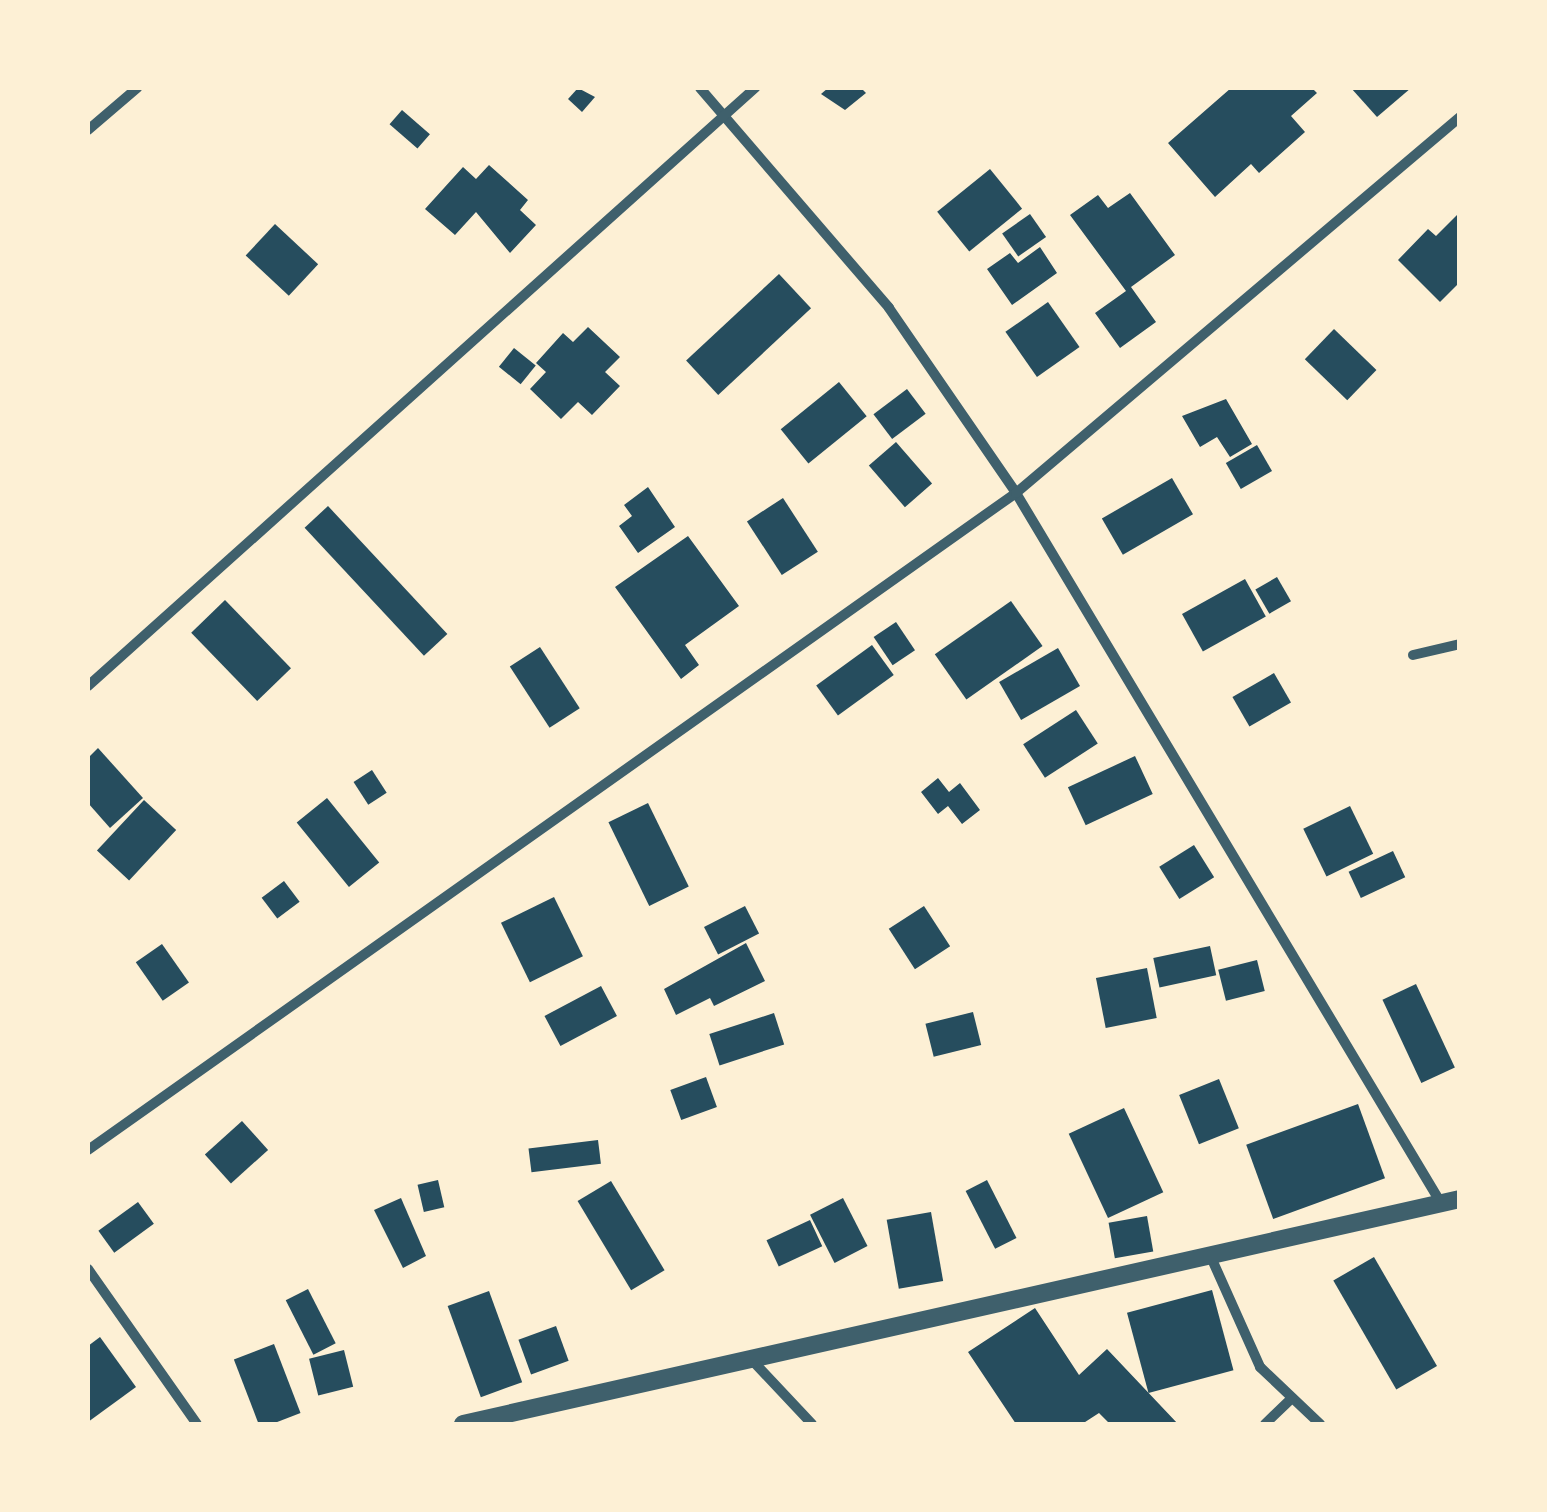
<!DOCTYPE html>
<html>
<head>
<meta charset="utf-8">
<style>
	body { margin:0 }
	#map { position:relative; width:1547px; height:1512px; overflow:hidden; background:#fdf0d5; font-family:"Golos Text",sans-serif }
	div>[style] { position:absolute }
	.building>* { inset:0; background:#264d5e; transform-origin:0 0 }
	.minor>* { height:10px; margin:-5px; padding:0 5px; transform-origin:5px; border-radius:5px; background:#3f606c }
	.tertiary>* { height:18px; margin:-9px; padding:0 9px; transform-origin:9px; border-radius:9px; background:#3f606c }
	span { translate:-50% -50%; white-space:nowrap; text-align:center; line-height:1.15; -webkit-text-stroke:8px #fdf0d5; paint-order:stroke }
	.frame { position:absolute; inset:0; border:90px solid #fdf0d5; pointer-events:none }
</style>
</head>
<body>
<div id="map">
	<div class="building">
		<div style="clip-path:polygon(578px 88px,595px 97px,582px 112px,568px 99px)"></div>
		<div style="clip-path:polygon(828px 88px,861px 88px,866px 93px,845px 110px,821px 94px)"></div>
		<div style="clip-path:polygon(1231px 88px,1312px 88px,1317px 93px,1291px 116px,1305px 132px,1259px 173px,1251px 164px,1215px 197px,1168px 143px)"></div>
		<div style="clip-path:polygon(1351px 88px,1411px 88px,1377px 117px)"></div>
		<div style="left:402px;top:110px;width:37px;height:19px;rotate:41deg"></div>
		<div style="clip-path:polygon(489px 165px,528px 200px,520px 210px,536px 225px,510px 253px,476px 212px,455px 235px,425px 209px,463px 167px,476px 179px)"></div>
		<div style="left:990px;top:169px;width:51px;height:68px;rotate:51deg"></div>
		<div style="clip-path:polygon(1130px 193px,1175px 255px,1131px 287px,1156px 322px,1120px 348px,1095px 313px,1126px 291px,1070px 215px,1098px 195px,1108px 208px)"></div>
		<div style="clip-path:polygon(1460px 212px,1460px 282px,1440px 302px,1398px 260px,1428px 229px,1436px 236px)"></div>
		<div style="left:1030px;top:214px;width:28px;height:34px;rotate:55deg"></div>
		<div style="left:275px;top:224px;width:59px;height:43px;rotate:43deg"></div>
		<div style="clip-path:polygon(1040px 247px,1057px 273px,1012px 305px,987px 269px,1010px 253px,1018px 263px)"></div>
		<div style="left:779px;top:274px;width:47px;height:127px;rotate:47deg"></div>
		<div style="left:1048px;top:302px;width:55px;height:52px;rotate:55deg"></div>
		<div style="clip-path:polygon(588px 327px,620px 357px,605px 372px,620px 386px,592px 415px,578px 402px,561px 419px,530px 389px,546px 372px,536px 363px,563px 333px,573px 342px)"></div>
		<div style="left:1334px;top:329px;width:59px;height:42px;rotate:44deg"></div>
		<div style="left:514px;top:348px;width:28px;height:24px;rotate:39deg"></div>
		<div style="left:839px;top:382px;width:44px;height:75px;rotate:51deg"></div>
		<div style="left:907px;top:389px;width:31px;height:42px;rotate:53deg"></div>
		<div style="clip-path:polygon(1226px 399px,1252px 444px,1230px 457px,1217px 437px,1200px 447px,1182px 416px)"></div>
		<div style="left:896px;top:442px;width:55px;height:36px;rotate:49deg"></div>
		<div style="left:1257px;top:445px;width:30px;height:36px;rotate:60deg"></div>
		<div style="left:1172px;top:478px;width:42px;height:81px;rotate:60deg"></div>
		<div style="clip-path:polygon(648px 487px,675px 527px,638px 553px,619px 526px,632px 516px,624px 505px)"></div>
		<div style="left:783px;top:498px;width:64px;height:43px;rotate:57deg"></div>
		<div style="left:328px;top:506px;width:175px;height:32px;rotate:47deg"></div>
		<div style="clip-path:polygon(688px 536px,739px 606px,685px 645px,699px 665px,681px 679px,615px 587px)"></div>
		<div style="left:1277px;top:577px;width:28px;height:25px;rotate:60deg"></div>
		<div style="left:1245px;top:579px;width:43px;height:72px;rotate:61deg"></div>
		<div style="left:225px;top:600px;width:95px;height:47px;rotate:46deg"></div>
		<div style="left:1011px;top:601px;width:55px;height:93px;rotate:55deg"></div>
		<div style="left:896px;top:622px;width:34px;height:27px;rotate:56deg"></div>
		<div style="left:872px;top:645px;width:37px;height:69px;rotate:54deg"></div>
		<div style="left:540px;top:647px;width:73px;height:36px;rotate:57deg"></div>
		<div style="left:1058px;top:648px;width:44px;height:68px;rotate:60deg"></div>
		<div style="left:1274px;top:673px;width:34px;height:48px;rotate:60deg"></div>
		<div style="left:1076px;top:710px;width:40px;height:63px;rotate:57deg"></div>
		<div style="clip-path:polygon(98px 748px,143px 798px,110px 828px,88px 803px,88px 758px)"></div>
		<div style="left:1135px;top:756px;width:42px;height:74px;rotate:65deg"></div>
		<div style="left:372px;top:770px;width:27px;height:22px;rotate:57deg"></div>
		<div style="clip-path:polygon(938px 778px,949px 792px,960px 783px,980px 810px,962px 824px,948px 806px,938px 814px,921px 792px)"></div>
		<div style="left:327px;top:798px;width:83px;height:39px;rotate:51deg"></div>
		<div style="left:144px;top:800px;width:44px;height:69px;rotate:43deg"></div>
		<div style="left:648px;top:803px;width:93px;height:44px;rotate:64deg"></div>
		<div style="left:1350px;top:806px;width:53px;height:52px;rotate:64deg"></div>
		<div style="left:1194px;top:845px;width:38px;height:41px;rotate:58deg"></div>
		<div style="left:1393px;top:851px;width:29px;height:49px;rotate:65deg"></div>
		<div style="left:284px;top:881px;width:26px;height:28px;rotate:53deg"></div>
		<div style="left:554px;top:897px;width:66px;height:59px;rotate:64deg"></div>
		<div style="left:745px;top:906px;width:31px;height:46px;rotate:63deg"></div>
		<div style="left:924px;top:906px;width:48px;height:42px;rotate:57deg"></div>
		<div style="clip-path:polygon(746px 943px,765px 981px,714px 1006px,710px 998px,676px 1015px,664px 989px)"></div>
		<div style="left:162px;top:944px;width:47px;height:32px;rotate:55deg"></div>
		<div style="left:1210px;top:946px;width:30px;height:58px;rotate:78deg"></div>
		<div style="left:1257px;top:960px;width:32px;height:40px;rotate:76deg"></div>
		<div style="left:1147px;top:968px;width:51px;height:52px;rotate:79deg"></div>
		<div style="left:1416px;top:984px;width:92px;height:37px;rotate:65deg"></div>
		<div style="left:601px;top:986px;width:34px;height:64px;rotate:62deg"></div>
		<div style="left:973px;top:1012px;width:34px;height:49px;rotate:76deg"></div>
		<div style="left:774px;top:1013px;width:33px;height:68px;rotate:72deg"></div>
		<div style="left:706px;top:1077px;width:32px;height:38px;rotate:70deg"></div>
		<div style="left:1219px;top:1079px;width:53px;height:43px;rotate:68deg"></div>
		<div style="left:1358px;top:1104px;width:79px;height:119px;rotate:70deg"></div>
		<div style="left:1124px;top:1108px;width:93px;height:61px;rotate:65deg"></div>
		<div style="left:242px;top:1121px;width:39px;height:50px;rotate:48deg"></div>
		<div style="left:598px;top:1140px;width:24px;height:70px;rotate:83deg"></div>
		<div style="left:438px;top:1180px;width:28px;height:21px;rotate:77deg"></div>
		<div style="left:987px;top:1180px;width:65px;height:24px;rotate:63deg"></div>
		<div style="left:611px;top:1181px;width:104px;height:39px;rotate:59deg"></div>
		<div style="clip-path:polygon(401px 1198px,426px 1256px,403px 1268px,374px 1210px)"></div>
		<div style="left:843px;top:1198px;width:54px;height:37px;rotate:63deg"></div>
		<div style="left:138px;top:1202px;width:27px;height:49px;rotate:54deg"></div>
		<div style="left:931px;top:1212px;width:70px;height:45px;rotate:80deg"></div>
		<div style="left:1147px;top:1216px;width:36px;height:39px;rotate:80deg"></div>
		<div style="left:810px;top:1220px;width:29px;height:48px;rotate:65deg"></div>
		<div style="left:1374px;top:1257px;width:126px;height:47px;rotate:60deg"></div>
		<div style="left:308px;top:1289px;width:61px;height:25px;rotate:63deg"></div>
		<div style="left:1212px;top:1290px;width:83px;height:88px;rotate:75deg"></div>
		<div style="left:489px;top:1291px;width:97px;height:44px;rotate:70deg"></div>
		<div style="clip-path:polygon(1035px 1308px,1079px 1375px,1107px 1349px,1178px 1424px,1110px 1424px,1099px 1413px,1082px 1424px,1016px 1424px,968px 1352px)"></div>
		<div style="left:556px;top:1326px;width:37px;height:40px;rotate:70deg"></div>
		<div style="clip-path:polygon(100px 1337px,136px 1387px,88px 1422px,88px 1346px)"></div>
		<div style="left:274px;top:1344px;width:74px;height:43px;rotate:69deg"></div>
		<div style="left:344px;top:1350px;width:38px;height:36px;rotate:76deg"></div>
	</div>
	<div class="minor">
		<div style="left:700px;top:88px;width:290px;rotate:49.3deg"></div>
		<div style="left:889px;top:308px;width:224px;rotate:55.5deg"></div>
		<div style="left:1016px;top:493px;width:827px;rotate:59.1deg"></div>
		<div style="left:88px;top:130px;width:65px;rotate:-40.6deg"></div>
		<div style="left:1413px;top:655px;width:48px;rotate:-13.2deg"></div>
		<div style="left:88px;top:686px;width:896px;rotate:-41.88deg"></div>
		<div style="left:88px;top:1150px;width:1137px;rotate:-35.3deg"></div>
		<div style="left:1016px;top:493px;width:582px;rotate:-40.26deg"></div>
		<div style="left:1210px;top:1255px;width:123px;rotate:65.9deg"></div>
		<div style="left:1260px;top:1367px;width:83px;rotate:43.5deg"></div>
		<div style="left:88px;top:1269px;width:189px;rotate:54.9deg"></div>
		<div style="left:751px;top:1359px;width:89px;rotate:46.8deg"></div>
		<div style="left:1265px;top:1424px;width:37px;rotate:-44deg"></div>
	</div>
	<div class="tertiary">
		<div style="left:463px;top:1424px;width:1022px;rotate:-12.72deg"></div>
	</div>
	<div class="frame"></div>
</div>
</body>
</html>
